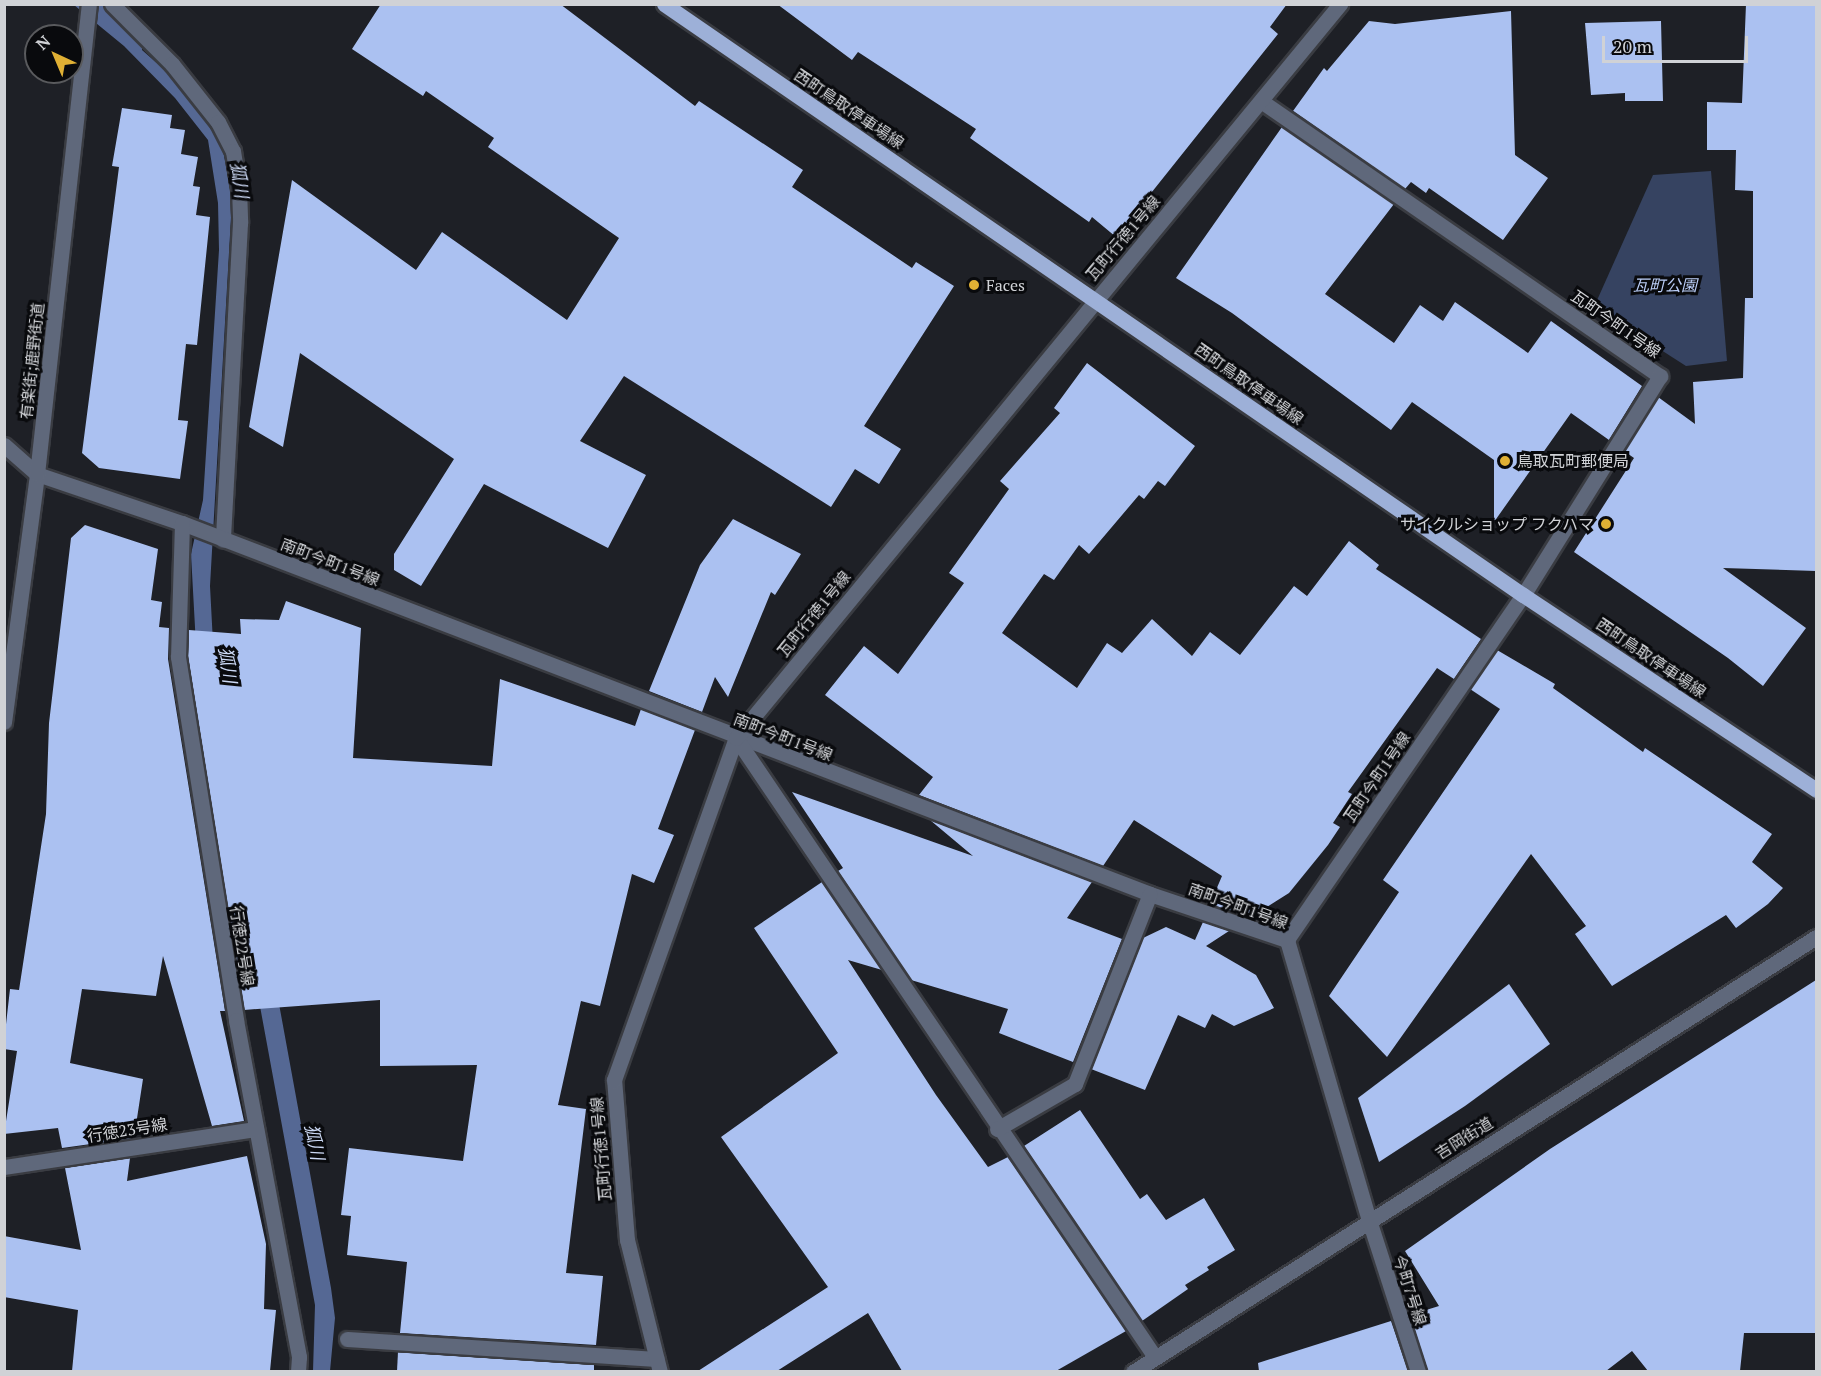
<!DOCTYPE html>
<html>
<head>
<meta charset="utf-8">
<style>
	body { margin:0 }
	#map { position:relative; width:1821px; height:1376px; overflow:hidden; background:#1e2026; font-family:"PT Serif","Noto Sans JP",serif }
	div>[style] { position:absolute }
	.green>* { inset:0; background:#364361 }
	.water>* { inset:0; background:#556894 }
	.building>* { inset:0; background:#abc1f1 }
	.roads { filter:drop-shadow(2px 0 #3a3c42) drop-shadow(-2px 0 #3a3c42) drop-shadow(0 2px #3a3c42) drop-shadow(0 -2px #3a3c42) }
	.minor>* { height:15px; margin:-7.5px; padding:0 7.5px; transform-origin:7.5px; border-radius:7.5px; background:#5f687b }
	.major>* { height:15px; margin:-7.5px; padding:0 7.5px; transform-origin:7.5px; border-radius:7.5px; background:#9db0d8 }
	.dots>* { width:16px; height:16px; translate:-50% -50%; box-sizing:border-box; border:3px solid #090a0d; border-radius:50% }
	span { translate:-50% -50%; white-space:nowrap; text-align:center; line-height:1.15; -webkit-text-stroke:6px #090a0d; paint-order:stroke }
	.street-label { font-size:16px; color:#d0d2d6 }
	.poi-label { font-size:16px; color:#d0d2d6 }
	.left { translate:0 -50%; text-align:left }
	.right { translate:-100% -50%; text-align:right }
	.park-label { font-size:16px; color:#bacdf7; font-style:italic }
	.water-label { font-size:18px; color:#ccd9f5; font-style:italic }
	.frame { position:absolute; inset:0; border:6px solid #d0d2d6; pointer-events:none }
	.north { position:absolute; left:24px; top:24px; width:60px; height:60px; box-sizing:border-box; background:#090a0d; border:2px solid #595a5d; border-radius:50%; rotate:316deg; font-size:16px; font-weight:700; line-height:24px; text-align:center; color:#d0d2d6 }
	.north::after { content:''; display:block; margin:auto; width:21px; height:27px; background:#e0b034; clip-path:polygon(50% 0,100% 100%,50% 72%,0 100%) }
	.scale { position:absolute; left:1602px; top:36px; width:146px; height:27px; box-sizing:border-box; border:3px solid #d0d2d6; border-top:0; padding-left:8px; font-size:18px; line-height:21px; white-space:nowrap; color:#d0d2d6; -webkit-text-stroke:4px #090a0d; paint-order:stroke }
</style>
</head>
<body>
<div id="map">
	<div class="green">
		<div style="clip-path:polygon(1711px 171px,1727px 361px,1686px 366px,1594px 307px,1653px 175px)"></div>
	</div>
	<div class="water">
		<div style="clip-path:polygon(74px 5px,104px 5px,126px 22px,143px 41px,142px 50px,176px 80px,221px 139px,232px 200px,210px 586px,213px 643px,331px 1288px,335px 1318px,330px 1371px,313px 1371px,315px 1305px,197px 664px,191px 554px,203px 500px,219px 250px,218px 203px,208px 140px,175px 98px,124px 46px)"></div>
	</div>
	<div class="building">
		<div style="clip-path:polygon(381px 4px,560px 4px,695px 106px,699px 101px,803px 170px,792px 187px,912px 268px,916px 262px,954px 286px,864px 426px,901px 449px,879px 484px,855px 469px,831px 507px,624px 376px,580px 441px,646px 475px,608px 548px,484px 484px,421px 586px,394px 570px,394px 554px,454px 459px,300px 353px,283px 447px,249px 427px,292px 180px,416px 270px,442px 232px,567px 320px,619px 238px,488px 147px,494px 138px,426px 91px,423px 96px,352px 49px)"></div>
		<div style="clip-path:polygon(777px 4px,1287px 4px,1270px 27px,1278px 34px,1116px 237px,1092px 217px,1089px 222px,970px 138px,976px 129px,858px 52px,852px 60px)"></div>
		<div style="clip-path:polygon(1746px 4px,1816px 4px,1816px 571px,1723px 568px,1806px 628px,1763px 686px,1728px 658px,1574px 552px,1634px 458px,1624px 451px,1658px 397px,1695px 424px,1693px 382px,1743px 378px,1745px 298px,1753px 298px,1753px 191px,1735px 190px,1736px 150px,1707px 150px,1707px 102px,1742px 103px)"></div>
		<div style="clip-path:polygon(1511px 11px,1515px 155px,1548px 178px,1503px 240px,1429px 188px,1426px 193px,1411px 182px,1405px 189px,1293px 111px,1324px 68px,1327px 71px,1369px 21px,1395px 24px)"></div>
		<div style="clip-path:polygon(1661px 21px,1663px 101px,1625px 101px,1625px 93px,1591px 95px,1585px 23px)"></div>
		<div style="clip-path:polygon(122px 108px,172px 115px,170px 128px,185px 130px,181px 154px,198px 157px,193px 186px,200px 187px,196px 215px,210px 217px,197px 345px,186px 344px,178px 420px,188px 421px,180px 479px,99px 468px,82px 453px,119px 167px,112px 166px)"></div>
		<div style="clip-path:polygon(1282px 127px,1394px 204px,1325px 294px,1394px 343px,1420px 305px,1443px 321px,1455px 302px,1528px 353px,1551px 321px,1642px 386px,1609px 440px,1571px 413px,1494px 522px,1494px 460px,1412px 402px,1391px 430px,1232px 313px,1176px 278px)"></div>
		<div style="clip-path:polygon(1087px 363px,1195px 446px,1165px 486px,1158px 481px,1144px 499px,1139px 495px,1089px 554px,1079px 545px,1054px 580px,1044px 574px,1002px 633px,1077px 688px,1107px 643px,1122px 653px,1152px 619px,1192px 656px,1210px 632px,1240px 655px,1294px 586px,1307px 596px,1349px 541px,1379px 565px,1376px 569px,1481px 639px,1454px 679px,1437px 668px,1348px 792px,1352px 794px,1333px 823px,1340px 827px,1328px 845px,1289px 893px,1251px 917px,1210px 904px,1222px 876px,1134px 820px,1103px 866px,919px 795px,933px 777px,825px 695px,864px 646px,898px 674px,964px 583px,949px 573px,1009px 489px,1000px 481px,1060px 413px,1054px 408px)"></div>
		<div style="clip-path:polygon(733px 519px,801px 554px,775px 595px,771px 592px,728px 697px,715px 677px,702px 712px,649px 691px,700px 565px)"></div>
		<div style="clip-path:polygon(85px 525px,158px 549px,151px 600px,162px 602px,159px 627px,169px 628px,168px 659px,225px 1011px,220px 1011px,244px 1121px,212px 1126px,163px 956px,156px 996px,82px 989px,70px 1063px,143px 1079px,134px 1138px,62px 1148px,58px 1128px,4px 1134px,17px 1051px,4px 1049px,4px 1042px,10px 989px,19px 990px,46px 814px,49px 723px,71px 538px)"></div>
		<div style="clip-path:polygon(286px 601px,361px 628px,353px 758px,492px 766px,500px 679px,635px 726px,641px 709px,695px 730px,658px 829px,674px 835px,654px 883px,632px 874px,600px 1006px,581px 1001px,558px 1105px,586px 1109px,566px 1273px,603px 1276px,596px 1345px,400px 1333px,407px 1262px,347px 1255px,351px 1216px,341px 1215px,349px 1148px,463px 1161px,477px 1065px,380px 1066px,380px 1000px,244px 1010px,188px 656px,189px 630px,241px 634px,240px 619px,279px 620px)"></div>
		<div style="clip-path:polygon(1497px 650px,1555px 684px,1553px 688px,1643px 752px,1645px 748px,1772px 834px,1752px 862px,1783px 888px,1768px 904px,1736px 928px,1726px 915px,1612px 986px,1575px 934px,1586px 926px,1531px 854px,1387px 1057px,1329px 996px,1399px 892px,1383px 880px,1500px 709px,1470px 689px)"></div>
		<div style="clip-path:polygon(792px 792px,973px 856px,930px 820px,1092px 882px,1067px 918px,1122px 939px,1073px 1062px,999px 1033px,1008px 1009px,911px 980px,838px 871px,843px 868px)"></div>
		<div style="clip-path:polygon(822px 882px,882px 970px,848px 960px,936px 1095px,988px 1167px,1008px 1157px,1126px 1331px,1056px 1371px,902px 1371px,868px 1313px,777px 1371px,698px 1371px,828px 1287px,721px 1137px,838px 1053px,754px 928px)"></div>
		<div style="clip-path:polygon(1203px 922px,1229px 931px,1206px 946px,1256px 975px,1274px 1008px,1234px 1026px,1212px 1014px,1205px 1028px,1178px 1015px,1145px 1090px,1091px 1069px,1143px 938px,1166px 927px,1195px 940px)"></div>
		<div style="clip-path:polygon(1816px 980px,1816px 1333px,1744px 1333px,1740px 1371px,1648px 1371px,1632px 1351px,1606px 1371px,1427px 1371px,1410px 1315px,1439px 1306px,1405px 1251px,1550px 1149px)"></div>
		<div style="clip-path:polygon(1509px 984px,1550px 1044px,1465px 1106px,1379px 1162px,1358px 1098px)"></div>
		<div style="clip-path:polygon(1080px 1110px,1140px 1199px,1147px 1194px,1166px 1220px,1204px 1198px,1235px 1250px,1207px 1267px,1209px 1270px,1185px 1285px,1188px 1289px,1142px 1321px,1024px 1146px)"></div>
		<div style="clip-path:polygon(247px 1156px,266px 1244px,264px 1309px,276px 1310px,270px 1371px,72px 1371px,78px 1310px,4px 1297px,4px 1236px,81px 1250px,65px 1168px,130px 1158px,127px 1181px)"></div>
		<div style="clip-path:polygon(1391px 1321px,1408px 1371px,1259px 1371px,1258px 1363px)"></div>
		<div style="clip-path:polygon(398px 1352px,594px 1365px,594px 1371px,397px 1371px)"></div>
	</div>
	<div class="roads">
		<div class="minor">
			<div style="left:112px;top:4px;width:85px;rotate:45deg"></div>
			<div style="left:172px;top:64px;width:74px;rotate:51.6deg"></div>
			<div style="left:218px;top:122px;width:33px;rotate:63deg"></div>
			<div style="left:233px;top:151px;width:37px;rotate:81deg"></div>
			<div style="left:239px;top:188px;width:35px;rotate:88deg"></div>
			<div style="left:240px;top:223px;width:317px;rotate:93.1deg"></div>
			<div style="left:1261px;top:101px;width:485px;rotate:34.6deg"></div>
			<div style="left:1660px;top:376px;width:258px;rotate:122deg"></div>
			<div style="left:1523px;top:595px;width:418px;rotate:124.4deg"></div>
			<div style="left:4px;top:445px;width:44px;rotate:41.3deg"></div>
			<div style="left:37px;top:474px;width:153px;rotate:18.7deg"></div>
			<div style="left:182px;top:523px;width:1037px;rotate:20.97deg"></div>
			<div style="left:1150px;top:894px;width:145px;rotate:18.6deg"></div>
			<div style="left:1287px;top:940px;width:292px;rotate:73.7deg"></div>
			<div style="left:1369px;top:1220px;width:160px;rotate:72.1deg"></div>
			<div style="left:182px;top:523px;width:134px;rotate:91.7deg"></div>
			<div style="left:178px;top:657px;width:368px;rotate:80.9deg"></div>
			<div style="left:236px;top:1020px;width:343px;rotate:79.4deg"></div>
			<div style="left:299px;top:1357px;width:15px;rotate:94deg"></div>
			<div style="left:4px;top:722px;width:250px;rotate:-82.4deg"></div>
			<div style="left:37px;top:474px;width:473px;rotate:-83.7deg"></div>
			<div style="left:736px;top:738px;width:747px;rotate:55.91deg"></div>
			<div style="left:997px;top:1129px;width:90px;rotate:-30deg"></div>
			<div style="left:1075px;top:1084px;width:204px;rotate:-68.5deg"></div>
			<div style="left:4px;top:1167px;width:255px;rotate:-8.6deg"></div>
			<div style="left:347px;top:1339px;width:310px;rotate:3.7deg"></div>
			<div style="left:660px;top:1372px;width:136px;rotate:-104deg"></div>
			<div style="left:627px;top:1240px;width:161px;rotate:-94.6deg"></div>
			<div style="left:614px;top:1080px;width:363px;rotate:-70.4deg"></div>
			<div style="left:736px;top:738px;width:951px;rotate:-50.55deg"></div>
			<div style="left:1133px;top:1372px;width:810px;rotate:-32.49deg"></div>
		</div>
		<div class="major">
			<div style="left:664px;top:4px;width:1043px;rotate:34.53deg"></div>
			<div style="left:1523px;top:595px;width:352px;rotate:33.6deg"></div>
		</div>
	</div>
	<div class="dots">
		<div style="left:974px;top:285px;background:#e0b034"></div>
		<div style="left:1505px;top:461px;background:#e0b034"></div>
		<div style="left:1606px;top:524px;background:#e0b034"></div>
	</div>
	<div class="street-label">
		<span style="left:849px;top:109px;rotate:34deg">西町鳥取停車場線</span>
		<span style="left:1123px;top:238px;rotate:-50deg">瓦町行徳1号線</span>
		<span style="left:1616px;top:324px;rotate:35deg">瓦町今町1号線</span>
		<span style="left:32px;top:361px;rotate:-84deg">有楽街;鹿野街道</span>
		<span style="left:1249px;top:384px;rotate:35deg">西町鳥取停車場線</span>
		<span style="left:330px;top:562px;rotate:21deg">南町今町1号線</span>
		<span style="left:814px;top:614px;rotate:-51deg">瓦町行徳1号線</span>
		<span style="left:1651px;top:658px;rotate:34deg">西町鳥取停車場線</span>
		<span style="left:783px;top:737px;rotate:21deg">南町今町1号線</span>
		<span style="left:1377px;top:777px;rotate:-56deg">瓦町今町1号線</span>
		<span style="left:1238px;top:906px;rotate:20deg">南町今町1号線</span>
		<span style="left:242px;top:946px;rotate:81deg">行徳22号線</span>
		<span style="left:127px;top:1130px;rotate:-9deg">行徳23号線</span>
		<span style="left:1464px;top:1138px;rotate:-32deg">吉岡街道</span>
		<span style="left:601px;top:1149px;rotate:-95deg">瓦町行徳1号線</span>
		<span style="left:1410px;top:1290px;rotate:72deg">今町7号線</span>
	</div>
	<div class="poi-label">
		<span class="left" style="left:986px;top:285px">Faces</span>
		<span class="left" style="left:1517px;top:461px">鳥取瓦町郵便局</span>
		<span class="right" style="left:1594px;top:524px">サイクルショップ フクハマ</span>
	</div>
	<div class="park-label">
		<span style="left:1665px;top:285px">瓦町公園</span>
	</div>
	<div class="water-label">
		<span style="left:240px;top:180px;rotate:82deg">狐川</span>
		<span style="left:228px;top:665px;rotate:82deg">狐川</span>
		<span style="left:315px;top:1142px;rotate:79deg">狐川</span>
	</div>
	<div class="frame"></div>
	<div class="north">N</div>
	<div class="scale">20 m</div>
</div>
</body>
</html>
